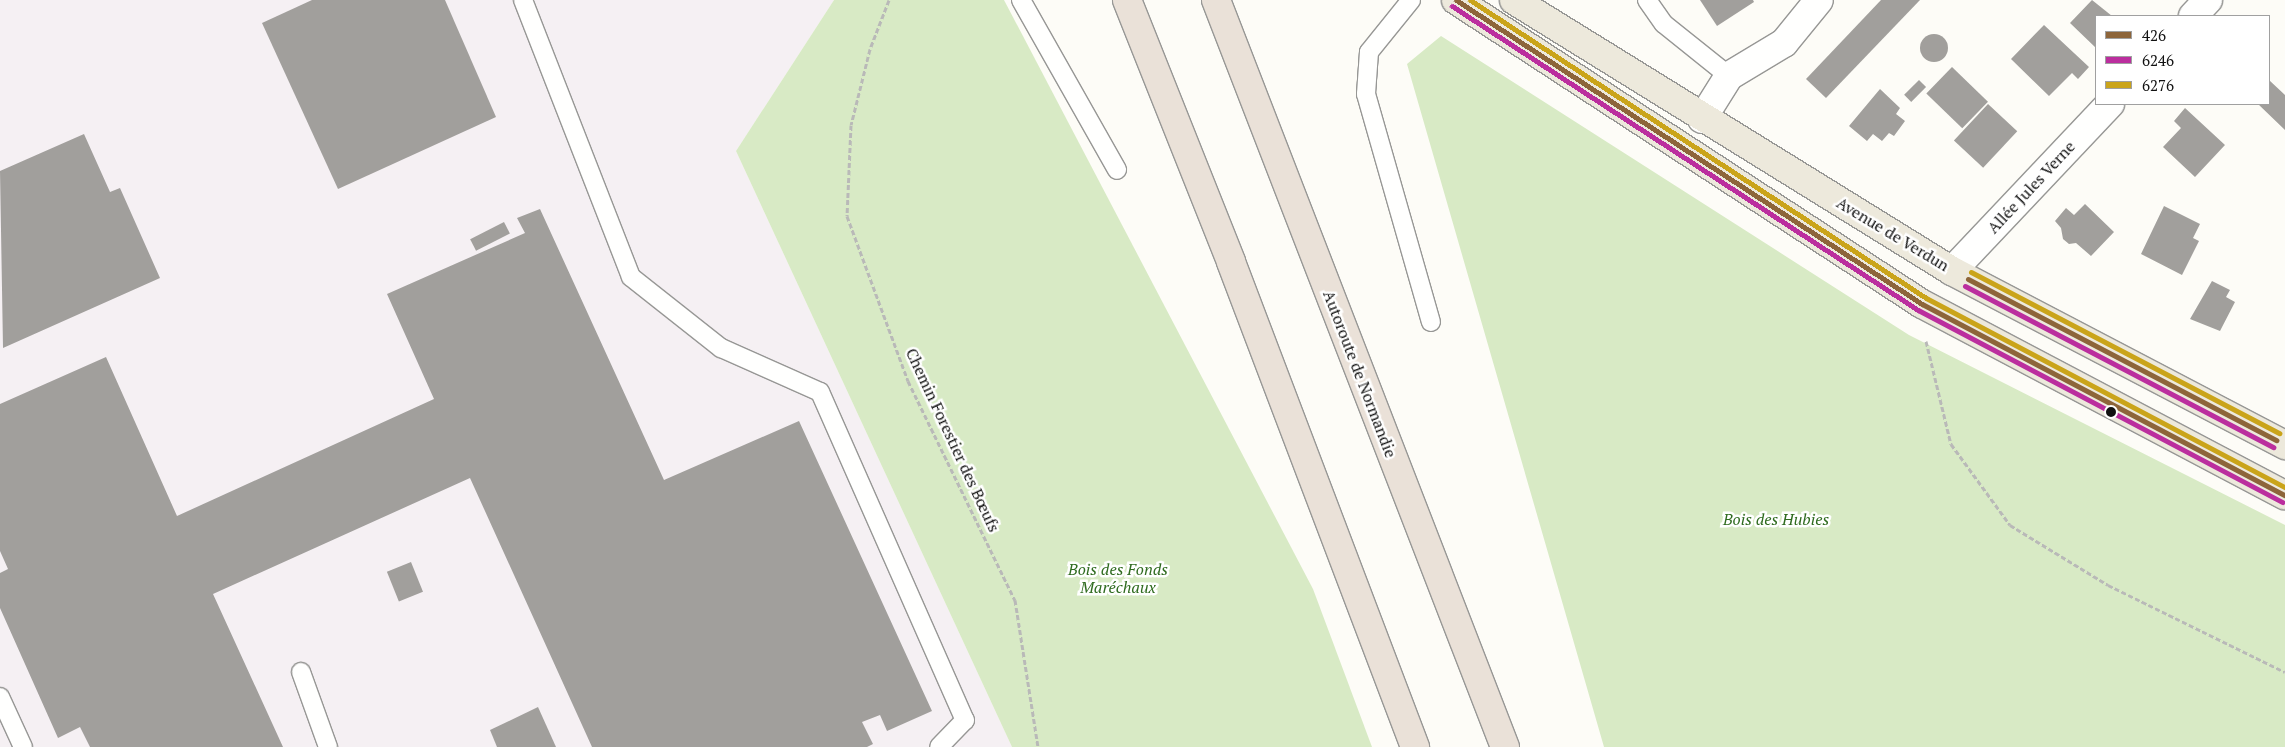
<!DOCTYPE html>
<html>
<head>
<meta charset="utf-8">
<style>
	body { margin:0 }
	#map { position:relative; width:2285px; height:747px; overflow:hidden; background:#fdfcf7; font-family:"PT Serif",serif }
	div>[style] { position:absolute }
	.industrial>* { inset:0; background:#f5f0f3 }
	.forest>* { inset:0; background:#d8eac5 }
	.building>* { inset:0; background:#a19f9c; transform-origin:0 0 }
	.round { border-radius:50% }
	.path>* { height:3px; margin-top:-1.5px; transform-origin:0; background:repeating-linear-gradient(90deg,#b9b9b8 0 5px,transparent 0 7.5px) }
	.roads { filter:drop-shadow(1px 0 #979795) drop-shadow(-1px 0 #979795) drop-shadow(0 1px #979795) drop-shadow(0 -1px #979795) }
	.lane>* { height:18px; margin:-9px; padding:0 9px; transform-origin:9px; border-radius:9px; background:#fffffe }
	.street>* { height:28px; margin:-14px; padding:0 14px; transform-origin:14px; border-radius:14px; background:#fffffe }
	.primary>* { height:28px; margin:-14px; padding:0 14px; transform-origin:14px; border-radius:14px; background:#ede9dc }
	.highway>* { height:28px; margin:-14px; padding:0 14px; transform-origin:14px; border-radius:14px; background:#eae1d8 }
	.bus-1>* { height:5px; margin:-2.5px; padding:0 2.5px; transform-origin:2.5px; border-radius:2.5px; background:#8d653a }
	.bus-2>* { height:5px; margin:-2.5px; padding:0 2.5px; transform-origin:2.5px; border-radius:2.5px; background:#bb2e9e }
	.bus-3>* { height:5px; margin:-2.5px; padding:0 2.5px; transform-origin:2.5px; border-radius:2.5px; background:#caa41a }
	.dots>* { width:14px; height:14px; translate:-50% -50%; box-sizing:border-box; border:2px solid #fff; border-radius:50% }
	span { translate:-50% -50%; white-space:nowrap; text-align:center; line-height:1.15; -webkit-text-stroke:5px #fff; paint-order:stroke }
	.street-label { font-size:16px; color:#111 }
	.park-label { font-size:16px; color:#2f6b1f; font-style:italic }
	.legend { position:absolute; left:2095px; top:15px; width:175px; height:90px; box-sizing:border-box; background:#fff; border:1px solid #a0a0a0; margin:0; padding:6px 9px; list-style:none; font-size:15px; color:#111 }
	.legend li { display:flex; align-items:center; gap:10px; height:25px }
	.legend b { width:25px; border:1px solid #a0a0a0 }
</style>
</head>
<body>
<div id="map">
	<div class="industrial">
		<div style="clip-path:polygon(0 0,834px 0,736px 151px,1012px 747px,0 747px)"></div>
	</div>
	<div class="forest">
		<div style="clip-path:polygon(834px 0,1004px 0,1313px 589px,1372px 747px,1012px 747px,736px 151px)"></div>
		<div style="clip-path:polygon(1441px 36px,1909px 335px,2285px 525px,2285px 747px,1604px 747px,1407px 64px)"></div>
	</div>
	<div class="building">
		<div style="clip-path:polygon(312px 0,445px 0,496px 117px,338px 189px,262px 23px)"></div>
		<div style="clip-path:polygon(1700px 0,1753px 0,1754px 2px,1717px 26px)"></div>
		<div style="clip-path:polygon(1881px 0,1920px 0,1826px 98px,1806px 79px)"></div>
		<div style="clip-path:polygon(2092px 0,2112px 16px,2096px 16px,2096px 48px,2070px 23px)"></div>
		<div style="clip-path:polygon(2044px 25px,2089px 67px,2078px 79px,2072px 73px,2049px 96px,2011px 59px)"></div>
		<div class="round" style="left:1920px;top:34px;width:28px;height:28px"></div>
		<div style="left:1952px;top:67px;width:50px;height:37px;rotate:44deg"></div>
		<div style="left:1919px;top:80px;width:10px;height:21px;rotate:45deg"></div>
		<div style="clip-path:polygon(2269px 80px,2285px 95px,2285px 130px,2258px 104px,2269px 104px)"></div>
		<div style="clip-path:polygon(1880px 89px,1900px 108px,1896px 114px,1905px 121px,1894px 136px,1889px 133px,1882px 141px,1873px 134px,1867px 141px,1849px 126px)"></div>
		<div style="left:1988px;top:104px;width:40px;height:50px;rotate:43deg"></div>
		<div style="clip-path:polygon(2185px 108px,2225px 145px,2195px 177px,2163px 147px,2181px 128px,2174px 121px)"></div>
		<div style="clip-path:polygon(84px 134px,110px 192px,120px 188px,160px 278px,3px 348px,0 171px)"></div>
		<div style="clip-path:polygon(2085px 204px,2114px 232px,2091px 256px,2076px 243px,2069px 244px,2063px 239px,2061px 228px,2055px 221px,2066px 208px,2074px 215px)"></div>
		<div style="clip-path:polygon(2164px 206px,2200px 224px,2193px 238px,2199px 241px,2182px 275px,2141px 254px)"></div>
		<div style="clip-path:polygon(540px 209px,664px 480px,799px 421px,932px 711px,887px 731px,880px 715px,862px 722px,873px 744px,867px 747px,592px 747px,470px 478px,213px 594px,283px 747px,90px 747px,80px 727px,58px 738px,0 608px,0 573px,8px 569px,0 551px,0 404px,106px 357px,177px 516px,434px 399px,387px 294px,525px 233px,517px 218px)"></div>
		<div style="left:504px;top:222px;width:13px;height:38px;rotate:63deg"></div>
		<div style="clip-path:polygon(2212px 281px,2230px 290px,2226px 297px,2235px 302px,2220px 331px,2190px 319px)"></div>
		<div style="left:411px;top:562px;width:32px;height:26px;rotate:68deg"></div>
		<div style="clip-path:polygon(538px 707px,556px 747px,497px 747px,490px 730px)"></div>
	</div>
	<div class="path">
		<div style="left:889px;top:0;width:53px;rotate:111.2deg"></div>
		<div style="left:870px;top:49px;width:78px;rotate:104deg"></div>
		<div style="left:851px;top:125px;width:91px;rotate:92.5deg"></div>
		<div style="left:847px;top:216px;width:176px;rotate:69.7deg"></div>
		<div style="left:908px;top:381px;width:244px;rotate:64deg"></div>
		<div style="left:1015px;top:600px;width:149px;rotate:81.1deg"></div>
		<div style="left:1926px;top:341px;width:106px;rotate:76.4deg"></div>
		<div style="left:1951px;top:444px;width:100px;rotate:53.9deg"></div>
		<div style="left:2010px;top:525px;width:115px;rotate:31.5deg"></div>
		<div style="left:2108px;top:585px;width:197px;rotate:26.2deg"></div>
	</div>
	<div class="roads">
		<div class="lane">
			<div style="left:523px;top:0;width:297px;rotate:68.7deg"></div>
			<div style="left:631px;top:277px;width:115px;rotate:38.3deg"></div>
			<div style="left:721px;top:348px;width:108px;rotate:24deg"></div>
			<div style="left:820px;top:392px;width:359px;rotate:66.2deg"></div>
			<div style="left:965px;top:720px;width:37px;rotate:134deg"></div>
			<div style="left:1021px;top:0;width:195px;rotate:60.5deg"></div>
			<div style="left:1411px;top:0;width:67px;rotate:128.9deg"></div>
			<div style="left:1369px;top:52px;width:42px;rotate:94.1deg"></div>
			<div style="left:1366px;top:94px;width:237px;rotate:74.1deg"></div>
			<div style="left:1647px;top:0;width:29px;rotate:55deg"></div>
			<div style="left:1664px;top:24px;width:83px;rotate:38.7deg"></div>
			<div style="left:301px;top:672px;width:80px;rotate:70.2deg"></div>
			<div style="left:0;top:697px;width:55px;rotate:65.3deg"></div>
		</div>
		<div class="street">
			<div style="left:2193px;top:16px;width:22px;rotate:-47deg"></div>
			<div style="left:1702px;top:119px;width:51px;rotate:-57.9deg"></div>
			<div style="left:1729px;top:76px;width:64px;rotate:-31deg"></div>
			<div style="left:1784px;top:43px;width:55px;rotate:-50.9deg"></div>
			<div style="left:1952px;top:271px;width:230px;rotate:-46.6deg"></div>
		</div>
		<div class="primary">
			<div style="left:1456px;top:0;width:556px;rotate:33.12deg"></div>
			<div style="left:1922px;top:304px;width:410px;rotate:27.8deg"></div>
			<div style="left:1514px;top:0;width:515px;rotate:31.75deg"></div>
			<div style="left:1952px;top:271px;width:376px;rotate:27.6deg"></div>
		</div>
		<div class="highway">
			<div style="left:1127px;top:0;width:282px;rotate:68.3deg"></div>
			<div style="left:1231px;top:262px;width:519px;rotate:69.22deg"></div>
			<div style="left:1216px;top:0;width:801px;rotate:68.85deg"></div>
		</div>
	</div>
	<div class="bus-1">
		<div style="left:1456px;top:0;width:556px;rotate:33.12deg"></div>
		<div style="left:1922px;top:304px;width:410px;rotate:27.8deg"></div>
		<div style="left:1968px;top:279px;width:348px;rotate:27.6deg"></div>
	</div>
	<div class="bus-2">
		<div style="left:1452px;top:6px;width:556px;rotate:33.12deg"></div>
		<div style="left:1918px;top:310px;width:412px;rotate:27.8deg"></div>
		<div style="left:1965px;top:286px;width:348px;rotate:27.6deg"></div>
	</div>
	<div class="bus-3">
		<div style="left:1470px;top:0;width:545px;rotate:33.16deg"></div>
		<div style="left:1926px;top:298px;width:406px;rotate:27.8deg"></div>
		<div style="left:1971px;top:272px;width:348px;rotate:27.6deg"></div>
	</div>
	<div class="dots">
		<div style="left:2111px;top:412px;background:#111"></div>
	</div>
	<div class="street-label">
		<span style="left:2031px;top:187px;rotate:-47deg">Allée Jules Verne</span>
		<span style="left:1893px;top:234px;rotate:31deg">Avenue de Verdun</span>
		<span style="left:1360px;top:374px;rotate:69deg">Autoroute de Normandie</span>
		<span style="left:953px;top:440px;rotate:65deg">Chemin Forestier des Bœufs</span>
	</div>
	<div class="park-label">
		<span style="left:1776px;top:519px">Bois des Hubies</span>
		<span style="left:1118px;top:578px">Bois des Fonds<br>Maréchaux</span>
	</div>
	<ul class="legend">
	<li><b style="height:6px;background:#8d653a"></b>426</li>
	<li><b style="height:6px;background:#bb2e9e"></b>6246</li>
	<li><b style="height:6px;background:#caa41a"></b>6276</li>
	</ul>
</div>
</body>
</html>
